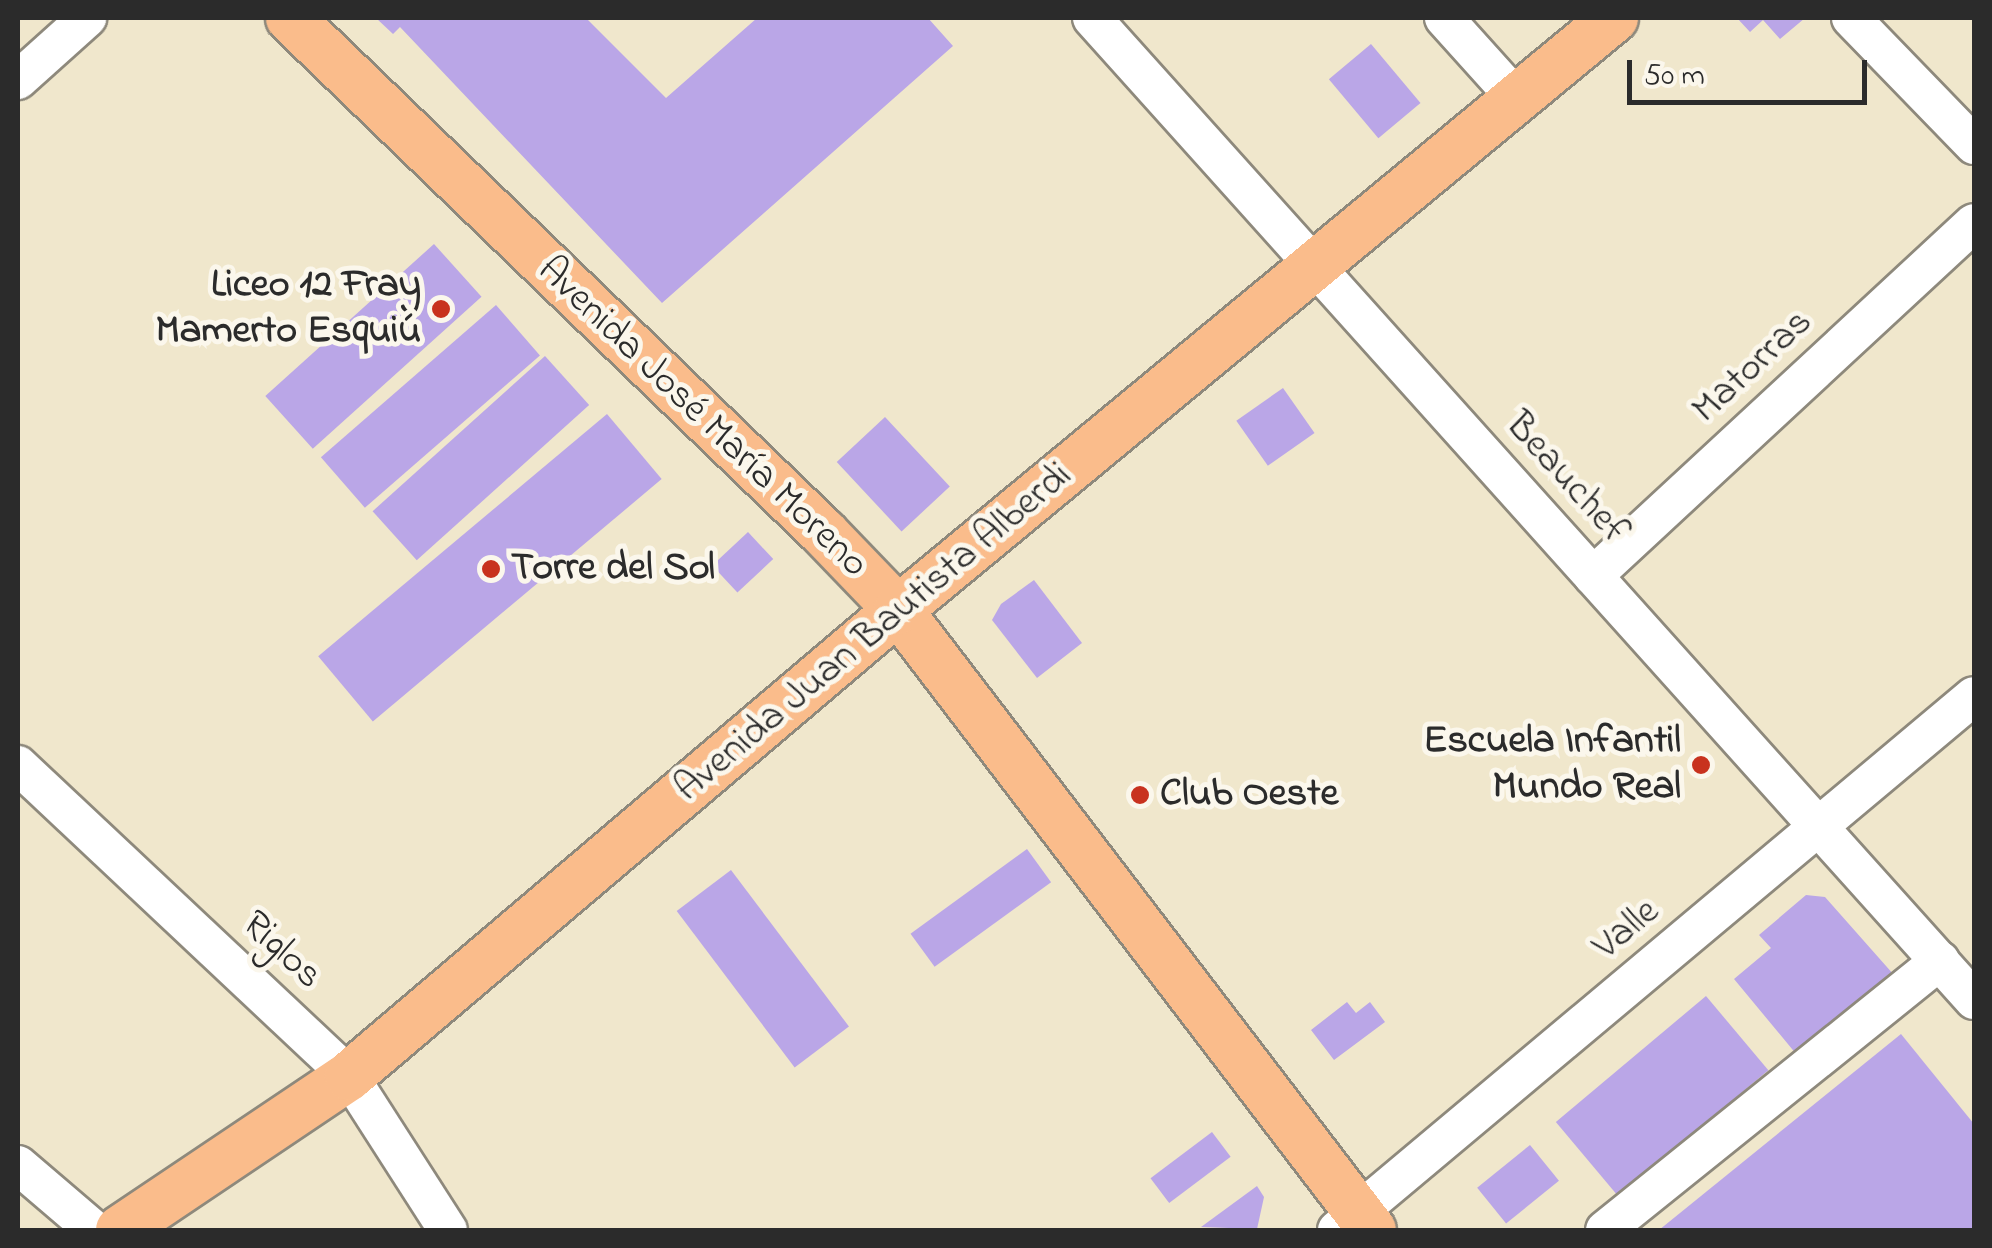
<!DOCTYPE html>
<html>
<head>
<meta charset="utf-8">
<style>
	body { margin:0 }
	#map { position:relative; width:1992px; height:1248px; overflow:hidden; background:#f0e7cc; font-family:"Indie Flower",sans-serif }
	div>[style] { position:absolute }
	.building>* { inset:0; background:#baa6e7; transform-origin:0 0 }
	.roads { filter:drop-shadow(2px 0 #8e897c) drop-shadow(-2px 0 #8e897c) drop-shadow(0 2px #8e897c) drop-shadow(0 -2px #8e897c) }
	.minor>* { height:38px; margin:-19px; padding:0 19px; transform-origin:19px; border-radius:19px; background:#fff }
	.major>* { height:48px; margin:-24px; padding:0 24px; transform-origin:24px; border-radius:24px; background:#fabc8b }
	.dots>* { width:28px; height:28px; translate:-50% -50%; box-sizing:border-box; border:5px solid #fbf7ec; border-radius:50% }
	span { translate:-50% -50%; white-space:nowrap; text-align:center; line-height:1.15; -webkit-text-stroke:10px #fbf7ec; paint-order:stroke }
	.poi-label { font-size:40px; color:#2b2b2b; font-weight:700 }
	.right { translate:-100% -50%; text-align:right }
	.left { translate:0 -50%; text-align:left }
	.street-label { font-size:40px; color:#2b2b2b }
	.frame { position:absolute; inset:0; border:20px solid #2b2b2b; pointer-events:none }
	.scale { position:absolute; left:1627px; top:60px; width:240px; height:45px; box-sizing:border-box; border:5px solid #2b2b2b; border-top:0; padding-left:12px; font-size:30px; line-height:35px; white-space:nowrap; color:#2b2b2b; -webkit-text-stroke:8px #fbf7ec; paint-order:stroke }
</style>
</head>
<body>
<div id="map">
	<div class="building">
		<div style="clip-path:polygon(376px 18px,586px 18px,666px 98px,757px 18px,928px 18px,953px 46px,662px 303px,400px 27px,393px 34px)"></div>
		<div style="clip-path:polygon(1737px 18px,1805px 18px,1780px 39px,1763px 20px,1750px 32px)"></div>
		<div style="left:1371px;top:44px;width:77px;height:55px;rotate:50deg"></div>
		<div style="left:434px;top:244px;width:71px;height:227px;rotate:48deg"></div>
		<div style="left:496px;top:305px;width:67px;height:232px;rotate:49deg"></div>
		<div style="left:545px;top:356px;width:66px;height:232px;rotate:48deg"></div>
		<div style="left:1283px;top:388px;width:55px;height:57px;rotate:55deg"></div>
		<div style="left:607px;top:414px;width:85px;height:377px;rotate:50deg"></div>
		<div style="left:885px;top:417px;width:95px;height:66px;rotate:47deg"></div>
		<div style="left:748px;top:532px;width:37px;height:49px;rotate:47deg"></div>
		<div style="clip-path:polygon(1034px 580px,1082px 643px,1037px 678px,992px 620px,1001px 604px)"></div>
		<div style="left:1027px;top:849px;width:41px;height:144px;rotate:54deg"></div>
		<div style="left:731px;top:870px;width:196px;height:68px;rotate:53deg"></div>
		<div style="clip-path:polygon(1806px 895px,1825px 897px,1894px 975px,1797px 1055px,1734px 979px,1771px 948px,1759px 935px)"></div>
		<div style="left:1706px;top:996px;width:97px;height:196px;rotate:50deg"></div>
		<div style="clip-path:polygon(1347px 1002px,1356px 1013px,1370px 1002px,1385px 1022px,1334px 1060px,1311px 1030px)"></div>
		<div style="clip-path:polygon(1901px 1034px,1974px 1124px,1974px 1230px,1659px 1230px)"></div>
		<div style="left:1212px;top:1132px;width:31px;height:77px;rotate:53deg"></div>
		<div style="left:1530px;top:1145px;width:46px;height:68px;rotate:51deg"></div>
		<div style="clip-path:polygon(1257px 1186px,1264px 1197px,1257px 1229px,1201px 1227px)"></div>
	</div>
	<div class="roads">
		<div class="minor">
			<div style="left:1092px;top:18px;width:1320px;rotate:48.07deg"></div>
			<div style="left:1444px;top:18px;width:109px;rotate:48deg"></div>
			<div style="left:1851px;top:18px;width:177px;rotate:45.9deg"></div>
			<div style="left:18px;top:80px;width:93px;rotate:-41.9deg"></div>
			<div style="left:1593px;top:576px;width:519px;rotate:-42.82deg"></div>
			<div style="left:18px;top:765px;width:454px;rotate:43.2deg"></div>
			<div style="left:349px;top:1076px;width:183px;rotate:57.3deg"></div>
			<div style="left:18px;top:1165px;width:100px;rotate:40.5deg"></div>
			<div style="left:1337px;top:1230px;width:831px;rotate:-39.97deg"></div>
			<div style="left:1605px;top:1230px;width:430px;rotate:-38.8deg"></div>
		</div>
		<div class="major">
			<div style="left:290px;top:18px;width:742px;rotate:43.96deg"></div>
			<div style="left:824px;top:533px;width:107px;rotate:46.1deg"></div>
			<div style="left:898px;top:610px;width:780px;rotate:52.6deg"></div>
			<div style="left:120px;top:1230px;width:276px;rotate:-33.9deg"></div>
			<div style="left:349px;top:1076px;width:720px;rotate:-40.33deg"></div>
			<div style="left:898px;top:610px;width:929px;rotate:-39.58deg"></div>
		</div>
	</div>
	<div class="dots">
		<div style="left:441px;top:309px;background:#c8321e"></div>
		<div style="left:491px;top:569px;background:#c8321e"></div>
		<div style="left:1701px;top:765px;background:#c8321e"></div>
		<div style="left:1140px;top:795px;background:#c8321e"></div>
	</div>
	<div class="poi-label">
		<span class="right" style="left:421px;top:309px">Liceo 12 Fray<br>Mamerto Esquiú</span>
		<span class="left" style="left:511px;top:569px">Torre del Sol</span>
		<span class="right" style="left:1681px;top:765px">Escuela Infantil<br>Mundo Real</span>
		<span class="left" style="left:1160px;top:795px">Club Oeste</span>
	</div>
	<div class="street-label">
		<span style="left:1753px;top:367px;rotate:-43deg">Matorras</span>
		<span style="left:702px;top:418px;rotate:44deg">Avenida José María Moreno</span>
		<span style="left:1566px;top:479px;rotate:48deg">Beauchef</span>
		<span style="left:874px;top:633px;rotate:-40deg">Avenida Juan Bautista Alberdi</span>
		<span style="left:1627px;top:930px;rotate:-40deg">Valle</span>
		<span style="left:281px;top:951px;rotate:43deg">Riglos</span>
	</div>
	<div class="frame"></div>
	<div class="scale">50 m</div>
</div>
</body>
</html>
